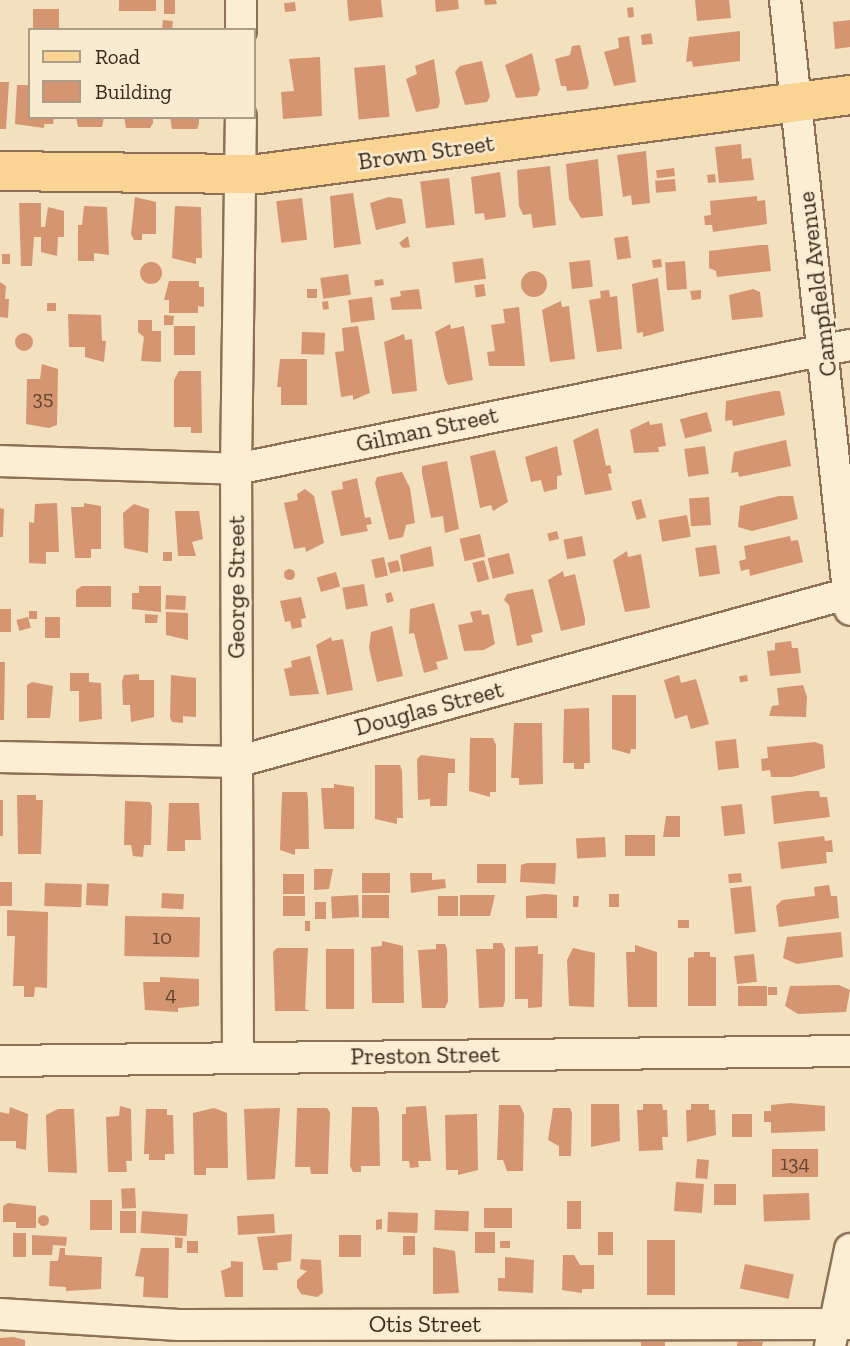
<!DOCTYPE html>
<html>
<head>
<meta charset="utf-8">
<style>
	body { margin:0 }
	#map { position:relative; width:850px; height:1346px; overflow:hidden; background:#f3e0bf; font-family:"Zilla Slab",serif }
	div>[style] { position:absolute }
	.building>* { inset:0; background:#d59571; transform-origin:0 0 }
	.round { border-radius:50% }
	.roads { filter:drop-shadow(2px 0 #8d7055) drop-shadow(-2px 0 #8d7055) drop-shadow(0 2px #8d7055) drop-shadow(0 -2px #8d7055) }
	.minor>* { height:30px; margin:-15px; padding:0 15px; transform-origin:15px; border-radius:15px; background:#fceed3 }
	.major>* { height:38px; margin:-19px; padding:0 19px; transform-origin:19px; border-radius:19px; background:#fad492 }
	span { translate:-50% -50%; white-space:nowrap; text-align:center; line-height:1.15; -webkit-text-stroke:5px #f9ebd0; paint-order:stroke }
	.number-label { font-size:21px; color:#624430 }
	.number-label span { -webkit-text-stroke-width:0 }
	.street-label { font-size:24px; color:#3b291b }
	.legend { position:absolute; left:28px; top:28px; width:228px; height:91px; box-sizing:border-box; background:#f9ebd0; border:2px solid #ad9d88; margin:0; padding:9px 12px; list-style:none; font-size:21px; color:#3b291b }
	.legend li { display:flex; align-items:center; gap:14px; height:35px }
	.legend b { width:35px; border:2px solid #ad9d88 }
</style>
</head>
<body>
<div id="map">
	<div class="building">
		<div style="left:119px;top:0;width:37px;height:11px"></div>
		<div style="left:164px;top:0;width:11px;height:14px"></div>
		<div style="clip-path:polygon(347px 0,381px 0,383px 17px,349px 21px)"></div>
		<div style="clip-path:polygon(435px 0,458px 0,459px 9px,436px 12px)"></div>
		<div style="clip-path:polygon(484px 0,496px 0,497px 4px,485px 5px)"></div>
		<div style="clip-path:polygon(695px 0,729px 0,731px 18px,697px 21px)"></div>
		<div style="left:295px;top:2px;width:9px;height:11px;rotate:84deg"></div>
		<div style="left:633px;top:7px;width:10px;height:6px;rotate:84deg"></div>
		<div style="left:33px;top:9px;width:26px;height:20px"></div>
		<div style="left:163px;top:20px;width:10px;height:10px;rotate:6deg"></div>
		<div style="clip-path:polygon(850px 20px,850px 47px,835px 49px,833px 22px)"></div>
		<div style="clip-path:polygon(740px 31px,740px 61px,693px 67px,692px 61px,686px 62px,689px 37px)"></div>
		<div style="clip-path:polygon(651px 33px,653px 44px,642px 45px,641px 35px)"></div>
		<div style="clip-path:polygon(629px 36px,636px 82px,614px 86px,604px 52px,619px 48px,618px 38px)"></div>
		<div style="clip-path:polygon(580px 45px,589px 83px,587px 89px,567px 91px,566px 86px,561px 86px,555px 59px,570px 55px,572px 46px)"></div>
		<div style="clip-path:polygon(532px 53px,540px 89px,537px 96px,516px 98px,505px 65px)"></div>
		<div style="clip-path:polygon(320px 57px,322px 116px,283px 119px,281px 92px,294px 91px,289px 59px)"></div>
		<div style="clip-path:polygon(434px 59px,440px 102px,438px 108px,416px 112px,406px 79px,417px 74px,415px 66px)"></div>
		<div style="clip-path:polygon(482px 61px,490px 96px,487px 102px,465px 105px,455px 72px,460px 66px)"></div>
		<div style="left:385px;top:65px;width:52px;height:31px;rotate:85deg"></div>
		<div style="clip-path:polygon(0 82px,9px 82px,6px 129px,0 129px)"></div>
		<div style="clip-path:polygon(17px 85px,30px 85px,30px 117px,54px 117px,53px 124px,44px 124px,44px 128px,15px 124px)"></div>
		<div style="clip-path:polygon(76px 117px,104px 117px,102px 127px,78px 127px)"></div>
		<div style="clip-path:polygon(124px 117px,153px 117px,153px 123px,150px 128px,126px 128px)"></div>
		<div style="clip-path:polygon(170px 117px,199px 117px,199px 124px,197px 129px,172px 129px)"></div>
		<div style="clip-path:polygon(741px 144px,742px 159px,751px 158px,754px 180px,719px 183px,715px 147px)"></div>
		<div style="clip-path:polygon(646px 151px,650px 203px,632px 205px,631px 195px,623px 197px,617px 155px)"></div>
		<div style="clip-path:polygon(598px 159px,603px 216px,581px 218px,569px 199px,566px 164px)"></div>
		<div style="clip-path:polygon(550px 166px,556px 225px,533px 228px,531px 214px,523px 215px,519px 206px,517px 170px)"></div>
		<div style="left:674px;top:168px;width:8px;height:18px;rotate:83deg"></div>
		<div style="clip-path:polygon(500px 172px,506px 217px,485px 220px,484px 213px,475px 214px,471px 177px)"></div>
		<div style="left:715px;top:174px;width:8px;height:8px;rotate:83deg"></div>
		<div style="left:449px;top:178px;width:47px;height:29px;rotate:83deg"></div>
		<div style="left:675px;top:179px;width:12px;height:20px;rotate:85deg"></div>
		<div style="clip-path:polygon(353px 193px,361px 244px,334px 248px,330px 196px)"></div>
		<div style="clip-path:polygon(757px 196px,757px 201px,765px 200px,767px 224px,713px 232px,712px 225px,705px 225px,704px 216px,711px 215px,710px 201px)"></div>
		<div style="clip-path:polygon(135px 197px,156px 202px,156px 234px,142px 234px,142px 240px,134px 240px,131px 234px)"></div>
		<div style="clip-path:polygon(389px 197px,402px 199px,406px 223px,376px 230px,370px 203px)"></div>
		<div style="left:302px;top:198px;width:42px;height:26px;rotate:83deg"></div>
		<div style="clip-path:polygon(19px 203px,41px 203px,41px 227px,45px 227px,48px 207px,64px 211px,64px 237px,58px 237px,57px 256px,41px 252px,41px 237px,34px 237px,32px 266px,21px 266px)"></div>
		<div style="clip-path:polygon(84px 206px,107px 207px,109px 255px,94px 253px,94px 261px,78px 261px,78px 225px,82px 225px)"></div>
		<div style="clip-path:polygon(175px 206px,201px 207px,202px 258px,196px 258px,196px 264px,172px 258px)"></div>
		<div style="clip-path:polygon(408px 236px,410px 247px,403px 248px,399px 243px)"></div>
		<div style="left:628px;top:236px;width:22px;height:14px;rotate:82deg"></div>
		<div style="clip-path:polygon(760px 245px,768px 245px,771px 271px,717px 277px,716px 271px,709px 268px,709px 251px)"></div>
		<div style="left:2px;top:254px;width:8px;height:10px"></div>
		<div style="left:483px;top:258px;width:21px;height:31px;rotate:82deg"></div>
		<div style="left:661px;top:259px;width:8px;height:9px;rotate:83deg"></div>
		<div style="left:590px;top:260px;width:27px;height:21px;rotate:84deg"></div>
		<div style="left:685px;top:261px;width:28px;height:20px;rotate:86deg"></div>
		<div class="round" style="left:140px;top:262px;width:22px;height:22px"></div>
		<div class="round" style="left:521px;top:271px;width:26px;height:26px"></div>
		<div style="left:348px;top:274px;width:21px;height:28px;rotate:82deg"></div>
		<div style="clip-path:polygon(658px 278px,664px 331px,643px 337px,643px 332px,637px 333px,632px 284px)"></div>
		<div style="left:383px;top:279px;width:6px;height:9px;rotate:81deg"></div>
		<div style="clip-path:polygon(169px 281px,199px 281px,199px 287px,204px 287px,204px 307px,198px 306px,198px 313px,169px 313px,169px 300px,164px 300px)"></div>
		<div style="clip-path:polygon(0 282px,6px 286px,5px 299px,9px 299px,8px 318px,0 317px)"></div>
		<div style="left:484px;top:284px;width:12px;height:10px;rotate:81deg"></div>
		<div style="left:307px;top:289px;width:10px;height:9px"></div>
		<div style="clip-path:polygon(419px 289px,422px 309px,392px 310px,390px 298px,401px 296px,400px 291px)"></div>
		<div style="clip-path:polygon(753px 289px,760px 292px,763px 317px,732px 320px,729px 295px)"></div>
		<div style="clip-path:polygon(609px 290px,610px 297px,617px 296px,622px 349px,597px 352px,589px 300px,601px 298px,600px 291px)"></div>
		<div style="clip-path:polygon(701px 290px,701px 299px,692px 300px,690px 291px)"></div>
		<div style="left:372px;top:297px;width:23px;height:24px;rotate:83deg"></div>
		<div style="left:328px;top:301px;width:8px;height:6px;rotate:83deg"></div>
		<div style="clip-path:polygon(561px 301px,562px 307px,569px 306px,575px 359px,550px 362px,542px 310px)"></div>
		<div style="left:47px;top:303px;width:9px;height:8px"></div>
		<div style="clip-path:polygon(519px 307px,525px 366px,489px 366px,487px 352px,495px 351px,491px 325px,505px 323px,503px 309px)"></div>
		<div style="clip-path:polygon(68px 314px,101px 315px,102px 341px,106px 341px,104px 362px,85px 357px,85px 347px,69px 347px)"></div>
		<div style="clip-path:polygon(164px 315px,174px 316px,173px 325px,164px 325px)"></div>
		<div style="clip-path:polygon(138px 320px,152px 320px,152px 331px,161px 331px,161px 362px,141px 361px,144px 337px,138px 332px)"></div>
		<div style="clip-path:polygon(450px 324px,451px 329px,464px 326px,473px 380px,448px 385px,445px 379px,435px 332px)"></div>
		<div style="left:174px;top:326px;width:21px;height:29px"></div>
		<div style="clip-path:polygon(358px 326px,370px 393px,353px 400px,353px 395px,341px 397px,335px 352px,344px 351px,342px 328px)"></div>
		<div style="left:302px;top:332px;width:23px;height:22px;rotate:2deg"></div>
		<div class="round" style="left:15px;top:333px;width:18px;height:18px"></div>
		<div style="clip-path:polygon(404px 334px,405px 340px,412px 339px,417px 391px,392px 394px,384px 342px)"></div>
		<div style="clip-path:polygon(280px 359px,307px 359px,307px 405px,281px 405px,281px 387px,277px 387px)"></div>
		<div style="clip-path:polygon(42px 364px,58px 369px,57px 425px,49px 428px,26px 424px,27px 379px,40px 379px)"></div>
		<div style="clip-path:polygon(179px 371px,201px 371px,202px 433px,191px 433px,191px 427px,174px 427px,174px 380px)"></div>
		<div style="clip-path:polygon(774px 391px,780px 391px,785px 415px,733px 426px,732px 420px,725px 421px,726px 401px)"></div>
		<div style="left:707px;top:412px;width:20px;height:28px;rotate:75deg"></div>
		<div style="clip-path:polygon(649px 421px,650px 425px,662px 423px,666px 446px,658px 447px,659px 452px,634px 453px,630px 430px)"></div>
		<div style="clip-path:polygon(598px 428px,606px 466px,610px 465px,612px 473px,608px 474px,612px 490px,585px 495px,573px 440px)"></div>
		<div style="clip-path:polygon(786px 440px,791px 466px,739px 477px,738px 472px,731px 473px,734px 452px)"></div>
		<div style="clip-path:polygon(557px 446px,562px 475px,557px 476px,557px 489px,544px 492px,541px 480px,531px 482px,525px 457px)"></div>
		<div style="left:705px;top:446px;width:28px;height:21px;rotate:82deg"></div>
		<div style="clip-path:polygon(495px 450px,508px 502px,493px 511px,491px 505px,480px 508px,470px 456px)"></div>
		<div style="clip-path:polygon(447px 461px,459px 529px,445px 533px,443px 516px,431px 518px,422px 473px,422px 466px)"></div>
		<div style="clip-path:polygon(402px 472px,410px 488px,415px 523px,406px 525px,403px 537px,389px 540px,375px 483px,377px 477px)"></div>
		<div style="clip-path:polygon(357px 478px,365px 518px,370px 517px,372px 524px,366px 525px,368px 531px,341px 536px,331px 491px,343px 489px,342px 482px)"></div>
		<div style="clip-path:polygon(305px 489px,314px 496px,324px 543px,306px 552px,305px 547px,294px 549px,284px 503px,298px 500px,297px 494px)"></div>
		<div style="clip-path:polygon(779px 496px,793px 496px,798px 519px,752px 531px,738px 527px,740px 506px)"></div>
		<div style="left:709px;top:497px;width:28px;height:20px;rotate:86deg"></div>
		<div style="left:641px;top:499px;width:19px;height:10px;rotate:74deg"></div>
		<div style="clip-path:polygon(57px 503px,59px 552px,46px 552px,46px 564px,29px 563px,29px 522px,34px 523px,35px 504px)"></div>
		<div style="clip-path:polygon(84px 503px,101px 506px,101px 549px,91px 549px,91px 558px,75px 558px,71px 507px,84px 507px)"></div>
		<div style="clip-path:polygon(134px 504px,149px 509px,148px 553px,124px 548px,123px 513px)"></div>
		<div style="clip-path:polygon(0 508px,4px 509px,3px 537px,0 537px)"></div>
		<div style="clip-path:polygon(175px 511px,199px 511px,203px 539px,192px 542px,196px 556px,178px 556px)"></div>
		<div style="left:687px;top:515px;width:22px;height:29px;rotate:80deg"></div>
		<div style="left:557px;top:531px;width:8px;height:10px;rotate:76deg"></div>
		<div style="left:480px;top:534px;width:23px;height:21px;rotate:77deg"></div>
		<div style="left:582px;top:536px;width:20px;height:19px;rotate:79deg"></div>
		<div style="clip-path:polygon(790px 536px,791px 541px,798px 540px,803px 562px,750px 576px,749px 569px,741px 571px,739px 561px,746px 559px,744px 546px)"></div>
		<div style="left:716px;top:545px;width:29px;height:21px;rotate:82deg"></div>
		<div style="clip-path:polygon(431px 546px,434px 566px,403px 572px,400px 555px)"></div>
		<div style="clip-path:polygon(627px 551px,628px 557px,641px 554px,650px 608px,625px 612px,613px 560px)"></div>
		<div style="left:163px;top:552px;width:9px;height:9px"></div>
		<div style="left:509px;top:553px;width:21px;height:22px;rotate:76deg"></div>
		<div style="left:384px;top:557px;width:19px;height:13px;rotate:78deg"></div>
		<div style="left:398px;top:560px;width:11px;height:11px;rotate:75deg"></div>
		<div style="left:484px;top:560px;width:20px;height:12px;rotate:75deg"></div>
		<div class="round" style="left:283.5px;top:568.5px;width:11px;height:11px"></div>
		<div style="clip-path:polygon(563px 571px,564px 577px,575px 574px,585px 619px,585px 625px,561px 631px,548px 580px)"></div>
		<div style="left:336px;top:572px;width:15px;height:20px;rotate:74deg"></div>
		<div style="left:364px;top:584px;width:22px;height:22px;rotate:80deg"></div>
		<div style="clip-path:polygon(82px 586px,111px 586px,111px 607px,76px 607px,76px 590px)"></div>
		<div style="clip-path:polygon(139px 586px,161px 586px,161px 612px,132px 609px,132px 593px,139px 593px)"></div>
		<div style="clip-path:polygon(533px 589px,543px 632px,531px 635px,533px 642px,517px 646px,509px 605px,504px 600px,507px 594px)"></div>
		<div style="clip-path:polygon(391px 592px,394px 601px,387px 603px,385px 594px)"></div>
		<div style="left:166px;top:595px;width:20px;height:14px;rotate:3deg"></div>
		<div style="clip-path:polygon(301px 597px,306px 618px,301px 619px,302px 627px,292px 629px,290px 621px,285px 622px,280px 601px)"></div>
		<div style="clip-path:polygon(434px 603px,448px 659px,436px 662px,438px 669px,424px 673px,414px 633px,409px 634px,410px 609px)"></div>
		<div style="left:0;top:609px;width:11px;height:23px"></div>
		<div style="clip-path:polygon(481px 610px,482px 615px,489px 614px,495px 644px,484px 650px,464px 651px,458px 625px,473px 622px,470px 612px)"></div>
		<div style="left:37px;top:611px;width:8px;height:8px;rotate:90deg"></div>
		<div style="clip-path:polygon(166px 612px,188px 613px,188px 640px,166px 635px)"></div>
		<div style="clip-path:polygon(145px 614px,158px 615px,157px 623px,145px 623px)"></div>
		<div style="left:28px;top:617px;width:11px;height:12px;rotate:75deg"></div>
		<div style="left:45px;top:617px;width:15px;height:21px"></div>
		<div style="clip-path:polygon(392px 626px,403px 676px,377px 682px,369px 648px,371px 632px)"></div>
		<div style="clip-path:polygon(331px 637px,332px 641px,343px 639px,353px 690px,327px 695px,316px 645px)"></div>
		<div style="clip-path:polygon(791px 641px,792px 648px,798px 648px,801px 673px,770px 676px,767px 651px,775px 650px,775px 643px)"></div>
		<div style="clip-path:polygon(310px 656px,319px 694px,290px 696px,284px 669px,292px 667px,291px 661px)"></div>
		<div style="clip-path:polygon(0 662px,5px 662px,4px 720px,0 720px)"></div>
		<div style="clip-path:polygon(70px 673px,89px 673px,89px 682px,101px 683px,102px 719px,79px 722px,79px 691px,70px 691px)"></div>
		<div style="clip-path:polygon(139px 674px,139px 680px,154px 680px,154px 717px,131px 722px,130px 705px,123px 705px,122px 681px,124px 675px)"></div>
		<div style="clip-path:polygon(171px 675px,196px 678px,196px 717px,183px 716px,183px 723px,172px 722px,170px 717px)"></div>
		<div style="clip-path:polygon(679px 675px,681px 683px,696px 679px,709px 724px,691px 729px,687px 715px,675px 719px,664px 680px)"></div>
		<div style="left:747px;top:675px;width:6px;height:8px;rotate:81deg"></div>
		<div style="clip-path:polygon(32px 682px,53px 686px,50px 718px,27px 718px,27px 685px)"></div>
		<div style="clip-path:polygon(803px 685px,807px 697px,806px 717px,769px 716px,772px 706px,779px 705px,777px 688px)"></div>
		<div style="clip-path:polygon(612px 695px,636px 695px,636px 749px,631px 749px,630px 754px,612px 749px)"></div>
		<div style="clip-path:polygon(589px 708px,590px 763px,584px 763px,584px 769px,574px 769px,574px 763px,563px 763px,564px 709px)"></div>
		<div style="clip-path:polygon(514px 723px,542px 723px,543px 784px,519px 785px,519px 778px,511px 778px)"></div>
		<div style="clip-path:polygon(470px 738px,493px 738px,496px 745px,496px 792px,490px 792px,490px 797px,469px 791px)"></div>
		<div style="left:736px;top:739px;width:29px;height:21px;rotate:84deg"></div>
		<div style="clip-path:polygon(815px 742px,823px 745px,825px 768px,792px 777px,771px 777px,770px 770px,762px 771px,761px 759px,768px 758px,767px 747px)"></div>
		<div style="clip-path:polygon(421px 755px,455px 759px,455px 773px,448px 773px,447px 806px,430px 806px,430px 799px,418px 800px,417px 759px)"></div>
		<div style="clip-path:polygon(375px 765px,400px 765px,402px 771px,403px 818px,397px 818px,397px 824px,375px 819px)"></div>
		<div style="clip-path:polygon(334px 784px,354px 787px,354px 829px,324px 829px,321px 788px,334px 788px)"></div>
		<div style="clip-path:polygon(807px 791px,819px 791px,820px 797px,827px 797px,830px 817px,774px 824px,771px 796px)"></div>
		<div style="clip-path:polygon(282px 792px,307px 792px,308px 799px,309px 849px,295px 849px,295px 855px,280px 850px)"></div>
		<div style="clip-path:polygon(17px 795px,36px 795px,36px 800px,43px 800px,41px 854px,18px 854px)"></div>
		<div style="left:0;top:800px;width:3px;height:36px"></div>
		<div style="clip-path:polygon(125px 801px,150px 802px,152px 806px,151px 845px,144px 845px,143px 857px,133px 856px,131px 845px,124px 845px)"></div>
		<div style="clip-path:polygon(169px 803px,199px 803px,201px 840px,185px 840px,185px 851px,167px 851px)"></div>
		<div style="left:742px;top:804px;width:30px;height:21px;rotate:84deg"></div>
		<div style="clip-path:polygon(666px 816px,680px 816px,680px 837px,663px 837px)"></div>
		<div style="left:625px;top:835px;width:30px;height:21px"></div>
		<div style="clip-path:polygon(824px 836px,825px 841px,832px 840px,833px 852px,826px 852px,827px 863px,781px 869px,778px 842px)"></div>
		<div style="left:605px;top:837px;width:20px;height:29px;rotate:87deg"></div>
		<div style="clip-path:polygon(527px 863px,556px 863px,555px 884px,520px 882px,521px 865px)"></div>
		<div style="left:477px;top:864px;width:29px;height:19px"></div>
		<div style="clip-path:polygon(314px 869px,333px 869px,329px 889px,314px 890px)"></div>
		<div style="left:362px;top:873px;width:28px;height:20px"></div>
		<div style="clip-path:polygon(410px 873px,432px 873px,432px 880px,445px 879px,446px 888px,411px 893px)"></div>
		<div style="left:741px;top:873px;width:9px;height:13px;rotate:84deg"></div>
		<div style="left:283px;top:874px;width:21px;height:20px"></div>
		<div style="left:0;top:882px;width:12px;height:24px"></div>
		<div style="left:45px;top:883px;width:37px;height:23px;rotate:2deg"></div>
		<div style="left:87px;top:883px;width:22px;height:22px;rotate:3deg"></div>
		<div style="clip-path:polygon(829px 885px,831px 896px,837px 896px,839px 918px,779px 927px,776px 906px,782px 900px,815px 896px,814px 887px)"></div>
		<div style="left:751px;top:886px;width:46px;height:21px;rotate:84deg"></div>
		<div style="left:162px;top:893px;width:22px;height:15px;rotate:3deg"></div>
		<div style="clip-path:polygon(545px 894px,557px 895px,557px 918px,526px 918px,526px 896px)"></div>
		<div style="left:609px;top:894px;width:10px;height:13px"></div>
		<div style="left:358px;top:895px;width:22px;height:27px;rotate:87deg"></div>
		<div style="left:362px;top:895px;width:27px;height:23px"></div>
		<div style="clip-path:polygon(460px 895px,495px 895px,490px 916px,460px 916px)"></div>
		<div style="left:283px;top:896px;width:22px;height:20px"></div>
		<div style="left:438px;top:896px;width:20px;height:20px"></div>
		<div style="clip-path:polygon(573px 896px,579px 896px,578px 907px,573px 907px)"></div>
		<div style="left:315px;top:902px;width:11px;height:17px"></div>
		<div style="clip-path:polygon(7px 910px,48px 912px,47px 988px,35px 987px,34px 997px,24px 997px,24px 986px,13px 986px,15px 936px,7px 936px)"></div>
		<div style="left:125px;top:916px;width:75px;height:40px;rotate:1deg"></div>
		<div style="left:678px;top:920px;width:11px;height:8px"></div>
		<div style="left:305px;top:921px;width:5px;height:10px"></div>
		<div style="clip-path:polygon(841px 932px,843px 957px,797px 964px,783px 958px,787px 937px)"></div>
		<div style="clip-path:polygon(382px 941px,403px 946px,404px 1003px,372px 1003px,371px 947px,382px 946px)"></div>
		<div style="clip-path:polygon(493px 943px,502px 943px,505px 949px,505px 1001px,503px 1007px,479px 1008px,476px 949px,493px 949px)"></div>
		<div style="clip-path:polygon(436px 944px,445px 944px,447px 949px,448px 1001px,445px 1008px,422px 1008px,418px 950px,436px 949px)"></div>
		<div style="clip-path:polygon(635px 945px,657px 952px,657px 1007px,628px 1007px,626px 952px,635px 952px)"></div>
		<div style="clip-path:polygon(538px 946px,538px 954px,543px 954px,542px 1007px,528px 1008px,528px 999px,515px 999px,515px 947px)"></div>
		<div style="clip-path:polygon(277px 948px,308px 948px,305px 1009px,310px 1011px,275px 1011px,273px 952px)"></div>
		<div style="clip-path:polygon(573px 948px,595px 953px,594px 1007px,569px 1006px,567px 960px)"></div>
		<div style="left:326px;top:949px;width:28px;height:60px"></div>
		<div style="clip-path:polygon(694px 952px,710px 952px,710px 957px,716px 957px,716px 1006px,688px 1006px,688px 958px,694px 957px)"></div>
		<div style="left:754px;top:954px;width:28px;height:20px;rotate:84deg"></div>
		<div style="clip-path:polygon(160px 977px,199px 979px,199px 1006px,178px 1008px,178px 1012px,145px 1010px,143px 982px,160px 982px)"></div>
		<div style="clip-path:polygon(839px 985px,850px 990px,846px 1012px,798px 1014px,785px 1006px,790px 986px)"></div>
		<div style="left:738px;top:986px;width:29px;height:20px"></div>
		<div style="left:768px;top:987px;width:9px;height:8px"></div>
		<div style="clip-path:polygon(790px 1103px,825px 1106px,825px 1131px,771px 1133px,771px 1122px,764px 1122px,764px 1111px,771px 1111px,771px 1105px)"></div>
		<div style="clip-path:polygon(591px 1104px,619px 1104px,620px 1141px,591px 1147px)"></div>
		<div style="clip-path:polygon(643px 1104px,662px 1104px,663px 1110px,667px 1110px,668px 1137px,662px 1137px,663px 1150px,639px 1151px,637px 1110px,643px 1110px)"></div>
		<div style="clip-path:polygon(691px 1104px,709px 1104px,709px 1110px,715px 1110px,716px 1135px,687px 1142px,686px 1110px,691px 1110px)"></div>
		<div style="clip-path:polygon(499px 1105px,520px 1105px,524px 1114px,523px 1171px,507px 1171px,503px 1160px,497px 1160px)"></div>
		<div style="clip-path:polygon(120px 1106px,131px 1109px,132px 1161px,126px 1161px,127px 1172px,108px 1172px,106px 1117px,119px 1116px)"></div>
		<div style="clip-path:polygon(426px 1106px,431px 1161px,418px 1161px,419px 1167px,410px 1168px,409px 1161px,402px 1161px,402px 1114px,406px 1114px,406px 1107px)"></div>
		<div style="clip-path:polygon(10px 1107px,28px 1114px,26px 1150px,16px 1148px,16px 1141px,0 1141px,0 1112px,9px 1114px)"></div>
		<div style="clip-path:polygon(352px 1107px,377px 1107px,379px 1114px,380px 1166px,361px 1166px,361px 1172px,353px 1172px,350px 1166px)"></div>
		<div style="clip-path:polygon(214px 1108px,227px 1113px,228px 1168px,206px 1168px,206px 1175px,194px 1175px,193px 1113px)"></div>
		<div style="clip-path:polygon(280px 1108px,275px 1179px,247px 1180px,244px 1109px)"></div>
		<div style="clip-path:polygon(297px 1108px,327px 1108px,330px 1112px,328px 1174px,311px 1174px,310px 1167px,295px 1167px)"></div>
		<div style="clip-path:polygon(553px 1108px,570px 1108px,572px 1113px,571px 1156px,559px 1156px,559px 1146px,548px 1140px)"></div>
		<div style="clip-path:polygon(58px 1109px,74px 1109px,77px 1173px,48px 1172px,46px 1115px)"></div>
		<div style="clip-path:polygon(146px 1109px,167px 1109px,167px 1115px,173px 1115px,174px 1154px,165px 1154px,165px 1160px,149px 1160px,149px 1154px,144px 1154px)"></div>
		<div style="clip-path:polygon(477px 1114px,478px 1170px,458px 1175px,458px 1170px,446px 1170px,445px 1115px)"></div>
		<div style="left:732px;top:1114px;width:20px;height:23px"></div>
		<div style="left:772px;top:1149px;width:46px;height:28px"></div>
		<div style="left:697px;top:1159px;width:12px;height:19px;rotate:5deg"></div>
		<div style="left:676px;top:1182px;width:28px;height:29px;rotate:4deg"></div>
		<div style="left:736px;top:1184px;width:21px;height:22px;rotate:90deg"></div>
		<div style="left:135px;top:1188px;width:20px;height:14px;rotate:87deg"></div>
		<div style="left:809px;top:1193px;width:27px;height:46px;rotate:88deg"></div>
		<div style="left:112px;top:1200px;width:30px;height:22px;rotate:90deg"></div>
		<div style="left:567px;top:1201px;width:14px;height:28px"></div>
		<div style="clip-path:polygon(8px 1203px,36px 1206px,36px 1228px,16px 1228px,16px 1222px,3px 1222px,3px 1206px)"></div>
		<div style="left:512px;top:1208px;width:20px;height:28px;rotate:90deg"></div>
		<div style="left:435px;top:1210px;width:34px;height:20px;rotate:2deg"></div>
		<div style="left:120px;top:1211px;width:16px;height:22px"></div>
		<div style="left:142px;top:1211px;width:46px;height:22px;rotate:4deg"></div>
		<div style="left:388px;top:1212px;width:30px;height:20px;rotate:2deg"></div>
		<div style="left:274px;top:1214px;width:19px;height:37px;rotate:87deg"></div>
		<div class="round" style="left:37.5px;top:1214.5px;width:11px;height:11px"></div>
		<div style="clip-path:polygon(382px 1219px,382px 1229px,376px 1230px,376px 1220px)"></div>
		<div style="left:475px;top:1232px;width:20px;height:21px"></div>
		<div style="left:598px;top:1232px;width:15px;height:23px"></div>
		<div style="left:13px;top:1233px;width:13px;height:24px"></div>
		<div style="clip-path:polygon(292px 1234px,291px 1261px,277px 1263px,278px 1270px,263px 1270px,257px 1237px)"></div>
		<div style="clip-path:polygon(32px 1235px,67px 1237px,66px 1246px,53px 1245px,52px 1255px,32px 1255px)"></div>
		<div style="left:339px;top:1235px;width:22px;height:22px"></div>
		<div style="left:403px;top:1236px;width:12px;height:19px"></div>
		<div style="clip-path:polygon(175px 1237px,183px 1238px,182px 1248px,175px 1248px)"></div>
		<div style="left:647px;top:1240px;width:28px;height:55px"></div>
		<div style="left:187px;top:1241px;width:11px;height:12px"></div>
		<div style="left:500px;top:1241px;width:10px;height:7px"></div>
		<div style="clip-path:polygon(433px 1247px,455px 1251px,459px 1293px,433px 1294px)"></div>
		<div style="clip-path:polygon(60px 1248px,65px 1248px,65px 1255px,102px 1257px,101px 1289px,66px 1291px,66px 1287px,49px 1286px,50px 1261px,58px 1261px)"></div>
		<div style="clip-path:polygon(141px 1248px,169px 1248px,168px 1298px,143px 1297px,144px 1277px,135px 1276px)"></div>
		<div style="clip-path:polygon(563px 1255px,574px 1255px,580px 1265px,594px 1265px,594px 1289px,582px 1289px,582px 1293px,562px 1290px)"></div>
		<div style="clip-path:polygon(505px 1257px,534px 1260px,533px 1293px,498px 1291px,498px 1278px,505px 1278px)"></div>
		<div style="clip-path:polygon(301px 1259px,321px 1260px,323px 1293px,317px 1297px,301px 1294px,297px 1287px,297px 1280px,307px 1271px,300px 1269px)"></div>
		<div style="clip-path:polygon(231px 1261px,243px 1262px,243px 1297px,225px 1297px,221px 1271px,231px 1267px)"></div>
		<div style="left:745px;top:1264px;width:50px;height:25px;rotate:12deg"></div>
		<div style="clip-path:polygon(13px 1337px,25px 1340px,25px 1346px,0 1346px,0 1338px)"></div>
		<div style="clip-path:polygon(738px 1341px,763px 1342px,762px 1346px,737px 1346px)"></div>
		<div style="left:641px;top:1342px;width:24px;height:4px"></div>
	</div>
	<div class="roads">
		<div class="minor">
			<div style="left:241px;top:0;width:30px;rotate:90deg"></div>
			<div style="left:785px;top:0;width:613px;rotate:83.92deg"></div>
			<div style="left:0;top:461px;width:236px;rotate:1.9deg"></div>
			<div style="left:236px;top:469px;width:626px;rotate:-11.42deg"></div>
			<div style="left:0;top:757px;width:236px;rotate:1.2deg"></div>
			<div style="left:236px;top:762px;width:637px;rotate:-15.39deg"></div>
			<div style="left:238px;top:1057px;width:588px;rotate:-90.19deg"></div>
			<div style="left:236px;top:469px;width:352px;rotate:-89.2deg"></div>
			<div style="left:0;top:1061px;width:850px;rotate:-0.67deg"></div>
			<div style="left:0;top:1314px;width:179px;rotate:3.5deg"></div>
			<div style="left:179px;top:1325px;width:671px;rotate:-0.09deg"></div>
			<div style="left:830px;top:1346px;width:99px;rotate:-78.3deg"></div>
		</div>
		<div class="major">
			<div style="left:0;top:171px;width:259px;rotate:0.7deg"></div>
			<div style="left:259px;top:174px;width:596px;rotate:-7.61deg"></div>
		</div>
	</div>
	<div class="number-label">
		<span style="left:43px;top:398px">35</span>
		<span style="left:162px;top:937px">10</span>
		<span style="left:171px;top:994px">4</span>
		<span style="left:795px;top:1163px">134</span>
	</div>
	<div class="street-label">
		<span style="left:426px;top:152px;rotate:-8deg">Brown Street</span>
		<span style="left:817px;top:284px;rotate:-97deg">Campfield Avenue</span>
		<span style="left:427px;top:429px;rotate:-12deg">Gilman Street</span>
		<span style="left:236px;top:587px;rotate:-90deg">George Street</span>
		<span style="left:429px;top:708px;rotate:-15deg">Douglas Street</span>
		<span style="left:425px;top:1055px;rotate:-1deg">Preston Street</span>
		<span style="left:425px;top:1324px">Otis Street</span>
	</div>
	<ul class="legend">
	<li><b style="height:9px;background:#fad492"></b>Road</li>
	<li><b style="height:19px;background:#d59571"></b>Building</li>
	</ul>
</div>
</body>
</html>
